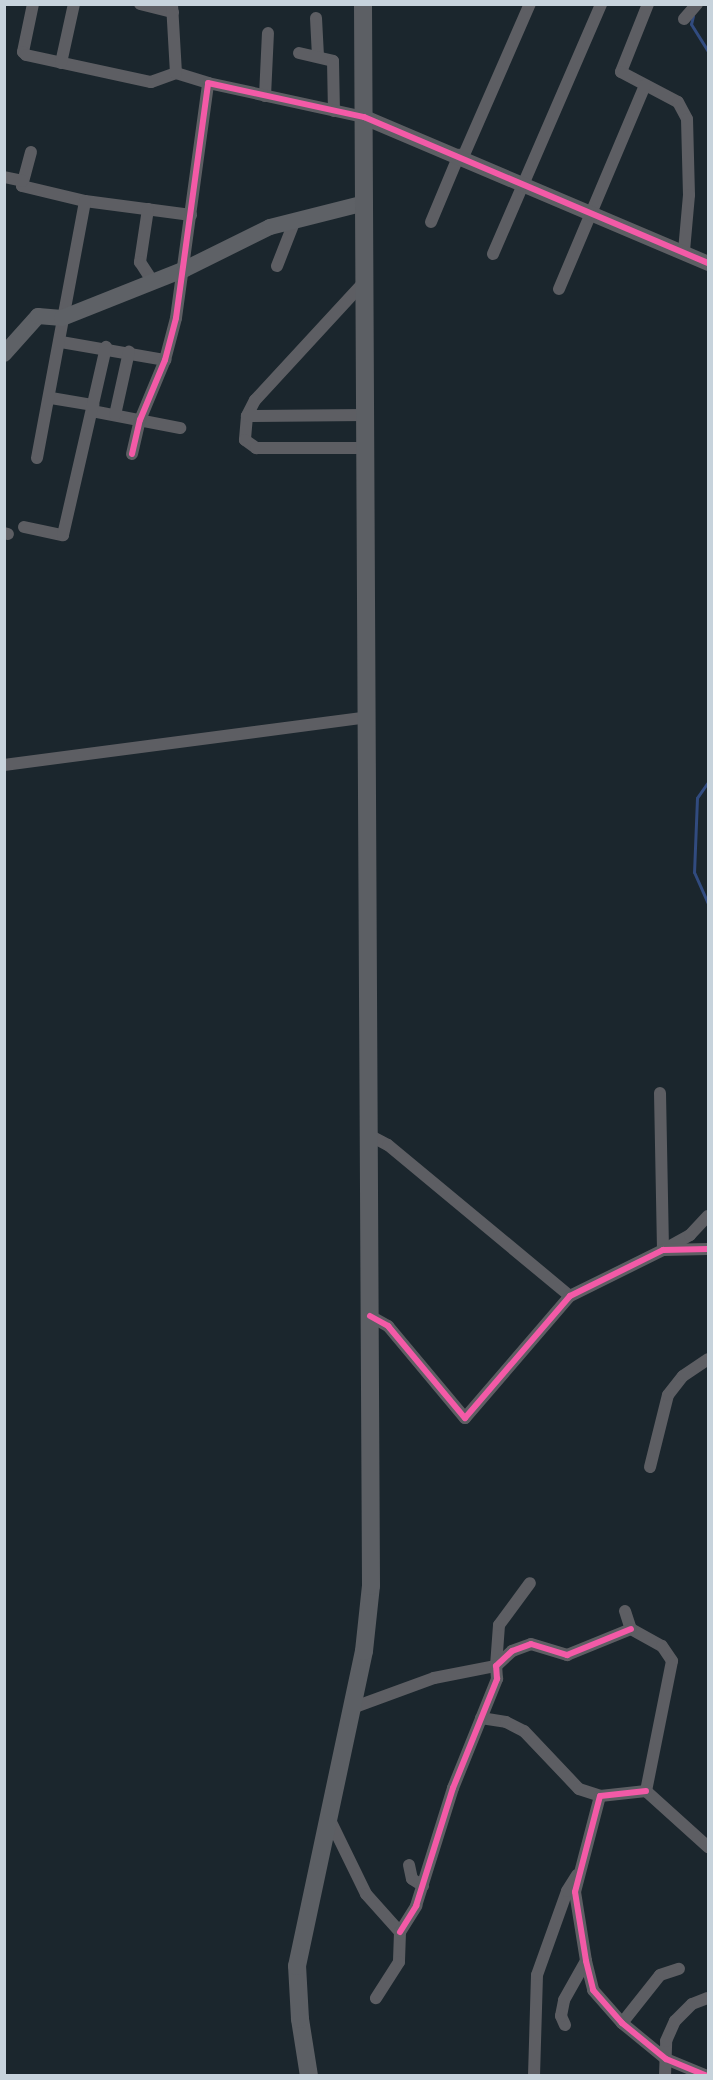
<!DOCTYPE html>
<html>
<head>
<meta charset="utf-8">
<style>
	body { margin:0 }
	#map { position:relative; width:713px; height:2080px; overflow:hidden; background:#1b262d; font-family:"Libre Baskerville",serif }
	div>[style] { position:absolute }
	.stream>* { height:3px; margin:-1.5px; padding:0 1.5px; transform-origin:1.5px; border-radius:1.5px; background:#314b7f }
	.minor>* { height:12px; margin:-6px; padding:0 6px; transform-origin:6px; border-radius:6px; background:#5d5e63 }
	.tertiary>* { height:15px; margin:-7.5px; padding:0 7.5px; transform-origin:7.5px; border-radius:7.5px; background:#5d5e63 }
	.secondary>* { height:16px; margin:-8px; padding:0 8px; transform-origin:8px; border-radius:8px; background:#5e6166 }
	.primary>* { height:18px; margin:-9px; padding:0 9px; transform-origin:9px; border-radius:9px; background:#5c5f64 }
	.cycleway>* { height:6px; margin:-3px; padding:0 3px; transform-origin:3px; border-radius:3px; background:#f35aa7 }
	span { translate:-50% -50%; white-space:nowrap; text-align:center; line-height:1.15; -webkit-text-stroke:4.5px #091e2b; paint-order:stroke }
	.frame { position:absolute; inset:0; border:6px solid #c7d3dc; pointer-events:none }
</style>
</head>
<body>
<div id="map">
	<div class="stream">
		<div style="left:693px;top:16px;width:8px;rotate:104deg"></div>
		<div style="left:691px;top:24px;width:32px;rotate:58deg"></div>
		<div style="left:708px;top:782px;width:19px;rotate:125deg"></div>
		<div style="left:697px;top:798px;width:74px;rotate:92.3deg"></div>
		<div style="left:694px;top:872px;width:34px;rotate:66deg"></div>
	</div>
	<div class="minor">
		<div style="left:33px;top:4px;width:49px;rotate:101.8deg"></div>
		<div style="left:23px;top:52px;width:4px;rotate:45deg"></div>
		<div style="left:26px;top:55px;width:128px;rotate:12.2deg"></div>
		<div style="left:151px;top:82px;width:27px;rotate:-20deg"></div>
		<div style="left:176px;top:73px;width:34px;rotate:17deg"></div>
		<div style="left:140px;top:4px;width:34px;rotate:14deg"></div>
		<div style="left:172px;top:4px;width:69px;rotate:86.7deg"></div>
		<div style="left:648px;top:4px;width:73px;rotate:111.7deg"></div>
		<div style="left:621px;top:72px;width:64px;rotate:27.8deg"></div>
		<div style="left:678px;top:102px;width:19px;rotate:62deg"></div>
		<div style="left:687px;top:119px;width:76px;rotate:88.5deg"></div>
		<div style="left:689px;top:195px;width:56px;rotate:95.1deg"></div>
		<div style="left:316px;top:18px;width:37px;rotate:87deg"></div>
		<div style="left:684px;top:19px;width:20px;rotate:-49deg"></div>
		<div style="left:299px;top:53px;width:35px;rotate:13deg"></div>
		<div style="left:333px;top:61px;width:50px;rotate:88.9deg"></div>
		<div style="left:61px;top:63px;width:60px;rotate:-77.6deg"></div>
		<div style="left:265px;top:96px;width:63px;rotate:-87.3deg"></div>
		<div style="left:31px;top:152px;width:35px;rotate:105deg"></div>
		<div style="left:22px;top:186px;width:65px;rotate:13.4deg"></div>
		<div style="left:85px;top:201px;width:107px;rotate:7.5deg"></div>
		<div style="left:463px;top:157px;width:167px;rotate:-66.4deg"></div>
		<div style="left:4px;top:177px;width:19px;rotate:12deg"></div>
		<div style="left:148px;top:209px;width:54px;rotate:98.6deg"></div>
		<div style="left:140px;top:262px;width:24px;rotate:57deg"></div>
		<div style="left:431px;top:222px;width:73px;rotate:-67.3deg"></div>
		<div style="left:493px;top:254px;width:272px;rotate:-66.6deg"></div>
		<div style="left:277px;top:266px;width:49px;rotate:-68.6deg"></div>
		<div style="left:365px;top:281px;width:162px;rotate:132.7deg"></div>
		<div style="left:255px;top:400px;width:18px;rotate:117deg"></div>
		<div style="left:247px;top:416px;width:24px;rotate:95deg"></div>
		<div style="left:245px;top:440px;width:14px;rotate:36deg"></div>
		<div style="left:256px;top:448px;width:110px"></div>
		<div style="left:559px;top:289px;width:221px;rotate:-67.1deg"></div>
		<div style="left:61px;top:342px;width:106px;rotate:9.8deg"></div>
		<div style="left:51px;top:398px;width:43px;rotate:9.5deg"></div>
		<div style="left:92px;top:411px;width:90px;rotate:10.9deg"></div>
		<div style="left:115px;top:415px;width:65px;rotate:-77.5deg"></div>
		<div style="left:247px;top:416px;width:119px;rotate:-0.5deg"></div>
		<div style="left:132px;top:454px;width:35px;rotate:-77deg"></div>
		<div style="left:140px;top:420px;width:65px;rotate:-67.4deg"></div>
		<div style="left:165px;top:360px;width:43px;rotate:-75.3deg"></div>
		<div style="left:176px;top:318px;width:237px;rotate:-82.2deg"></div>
		<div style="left:208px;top:83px;width:160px;rotate:12.3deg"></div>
		<div style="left:37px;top:458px;width:261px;rotate:-79.4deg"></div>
		<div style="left:24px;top:527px;width:40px;rotate:12deg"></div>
		<div style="left:63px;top:535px;width:193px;rotate:-77.1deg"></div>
		<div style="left:4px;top:533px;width:4px;rotate:14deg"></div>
		<div style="left:4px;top:765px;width:367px;rotate:-7.5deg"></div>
		<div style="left:660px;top:1093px;width:157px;rotate:88.9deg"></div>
		<div style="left:663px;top:1250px;width:31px;rotate:-29deg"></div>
		<div style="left:690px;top:1235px;width:26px;rotate:-47deg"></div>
		<div style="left:369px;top:1135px;width:21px;rotate:28deg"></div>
		<div style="left:388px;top:1145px;width:236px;rotate:39.7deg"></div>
		<div style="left:370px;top:1316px;width:21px;rotate:29deg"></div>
		<div style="left:388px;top:1326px;width:120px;rotate:50.1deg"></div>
		<div style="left:465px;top:1418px;width:161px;rotate:-49.3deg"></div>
		<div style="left:570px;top:1296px;width:104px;rotate:-26.3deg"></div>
		<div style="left:663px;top:1250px;width:45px;rotate:-1.3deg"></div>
		<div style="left:650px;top:1467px;width:74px;rotate:-76deg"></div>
		<div style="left:668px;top:1395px;width:24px;rotate:-52deg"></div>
		<div style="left:683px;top:1376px;width:30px;rotate:-34deg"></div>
		<div style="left:625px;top:1611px;width:19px;rotate:72deg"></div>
		<div style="left:631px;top:1629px;width:35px;rotate:29deg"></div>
		<div style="left:662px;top:1646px;width:18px;rotate:56deg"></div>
		<div style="left:672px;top:1661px;width:133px;rotate:101.3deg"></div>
		<div style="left:646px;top:1791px;width:84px;rotate:42.1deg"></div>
		<div style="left:352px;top:1708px;width:87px;rotate:-20.1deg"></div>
		<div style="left:434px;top:1678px;width:63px;rotate:-11deg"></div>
		<div style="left:496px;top:1666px;width:41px;rotate:-85.8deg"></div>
		<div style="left:499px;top:1625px;width:52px;rotate:-53.6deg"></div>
		<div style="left:481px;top:1718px;width:25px;rotate:9deg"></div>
		<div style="left:506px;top:1722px;width:20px;rotate:27deg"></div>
		<div style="left:524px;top:1731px;width:80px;rotate:46.5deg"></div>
		<div style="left:579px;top:1789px;width:22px;rotate:18deg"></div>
		<div style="left:646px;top:1791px;width:46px;rotate:173.8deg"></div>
		<div style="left:600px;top:1796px;width:99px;rotate:104.6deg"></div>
		<div style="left:575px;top:1892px;width:70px;rotate:80.9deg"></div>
		<div style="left:586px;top:1961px;width:30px;rotate:76deg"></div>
		<div style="left:593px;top:1990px;width:44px;rotate:48.7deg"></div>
		<div style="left:622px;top:2023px;width:57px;rotate:39.3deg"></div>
		<div style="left:666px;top:2059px;width:44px;rotate:22.5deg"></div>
		<div style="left:328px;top:1816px;width:87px;rotate:64deg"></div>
		<div style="left:366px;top:1894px;width:51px;rotate:48.2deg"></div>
		<div style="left:400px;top:1932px;width:30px;rotate:92deg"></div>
		<div style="left:399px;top:1962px;width:43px;rotate:122.6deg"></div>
		<div style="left:409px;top:1865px;width:14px;rotate:78deg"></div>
		<div style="left:412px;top:1879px;width:13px;rotate:32deg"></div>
		<div style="left:400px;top:1932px;width:31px;rotate:-58deg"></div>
		<div style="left:416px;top:1906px;width:124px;rotate:-72.6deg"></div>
		<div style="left:453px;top:1788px;width:118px;rotate:-68deg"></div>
		<div style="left:497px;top:1679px;width:13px;rotate:-94deg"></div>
		<div style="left:496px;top:1666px;width:22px;rotate:-43deg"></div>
		<div style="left:512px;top:1651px;width:20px;rotate:-20deg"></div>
		<div style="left:531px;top:1644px;width:38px;rotate:17deg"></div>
		<div style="left:567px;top:1655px;width:69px;rotate:-22.1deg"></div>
		<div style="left:622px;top:2023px;width:61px;rotate:-51.6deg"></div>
		<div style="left:660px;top:1975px;width:20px;rotate:-18deg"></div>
		<div style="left:565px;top:2025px;width:10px;rotate:-114deg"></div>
		<div style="left:561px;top:2016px;width:16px;rotate:-79deg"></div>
		<div style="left:564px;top:2000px;width:45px;rotate:-60.6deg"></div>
		<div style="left:534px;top:2076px;width:101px;rotate:-88.3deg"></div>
		<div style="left:537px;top:1975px;width:89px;rotate:-70.3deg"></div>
		<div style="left:567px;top:1891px;width:19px;rotate:-58deg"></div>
		<div style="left:665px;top:2076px;width:35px;rotate:-88deg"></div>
		<div style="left:666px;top:2041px;width:22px;rotate:-66deg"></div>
		<div style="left:675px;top:2021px;width:24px;rotate:-45deg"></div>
		<div style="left:692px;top:2004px;width:17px;rotate:-21deg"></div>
	</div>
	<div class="tertiary">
		<div style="left:364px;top:117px;width:374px;rotate:23deg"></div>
	</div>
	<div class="secondary">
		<div style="left:4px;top:354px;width:51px;rotate:-48.2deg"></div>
		<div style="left:38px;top:316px;width:24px;rotate:5deg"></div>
		<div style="left:62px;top:318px;width:132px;rotate:-21.7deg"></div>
		<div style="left:185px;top:269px;width:95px;rotate:-26.3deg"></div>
		<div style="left:270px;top:227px;width:98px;rotate:-14.2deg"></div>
	</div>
	<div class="primary">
		<div style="left:309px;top:2076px;width:58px;rotate:-99deg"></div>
		<div style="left:300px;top:2019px;width:53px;rotate:-93.2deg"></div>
		<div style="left:297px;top:1966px;width:322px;rotate:-78deg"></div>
		<div style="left:364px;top:1651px;width:65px;rotate:-83.9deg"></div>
		<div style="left:371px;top:1586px;width:1582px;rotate:-90.29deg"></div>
	</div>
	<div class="cycleway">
		<div style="left:132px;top:454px;width:35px;rotate:-77deg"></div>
		<div style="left:140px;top:420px;width:65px;rotate:-67.4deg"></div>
		<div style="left:165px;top:360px;width:43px;rotate:-75.3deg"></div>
		<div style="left:176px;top:318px;width:237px;rotate:-82.2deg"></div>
		<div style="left:208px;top:83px;width:160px;rotate:12.3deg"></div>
		<div style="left:364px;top:117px;width:374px;rotate:23deg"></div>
		<div style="left:370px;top:1316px;width:21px;rotate:29deg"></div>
		<div style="left:388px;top:1326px;width:120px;rotate:50.1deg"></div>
		<div style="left:465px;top:1418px;width:161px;rotate:-49.3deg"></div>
		<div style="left:570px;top:1296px;width:104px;rotate:-26.3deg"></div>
		<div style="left:663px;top:1250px;width:45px;rotate:-1.3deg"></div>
		<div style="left:646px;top:1791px;width:46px;rotate:173.8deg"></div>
		<div style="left:600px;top:1796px;width:99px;rotate:104.6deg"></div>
		<div style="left:575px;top:1892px;width:70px;rotate:80.9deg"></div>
		<div style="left:586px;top:1961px;width:30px;rotate:76deg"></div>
		<div style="left:593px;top:1990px;width:44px;rotate:48.7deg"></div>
		<div style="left:622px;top:2023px;width:57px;rotate:39.3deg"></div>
		<div style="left:666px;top:2059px;width:44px;rotate:22.5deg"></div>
		<div style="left:400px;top:1932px;width:31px;rotate:-58deg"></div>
		<div style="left:416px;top:1906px;width:124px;rotate:-72.6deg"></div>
		<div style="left:453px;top:1788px;width:118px;rotate:-68deg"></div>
		<div style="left:497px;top:1679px;width:13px;rotate:-94deg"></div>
		<div style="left:496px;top:1666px;width:22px;rotate:-43deg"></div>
		<div style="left:512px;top:1651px;width:20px;rotate:-20deg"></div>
		<div style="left:531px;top:1644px;width:38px;rotate:17deg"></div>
		<div style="left:567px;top:1655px;width:69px;rotate:-22.1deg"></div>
	</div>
	<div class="frame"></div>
</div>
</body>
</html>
